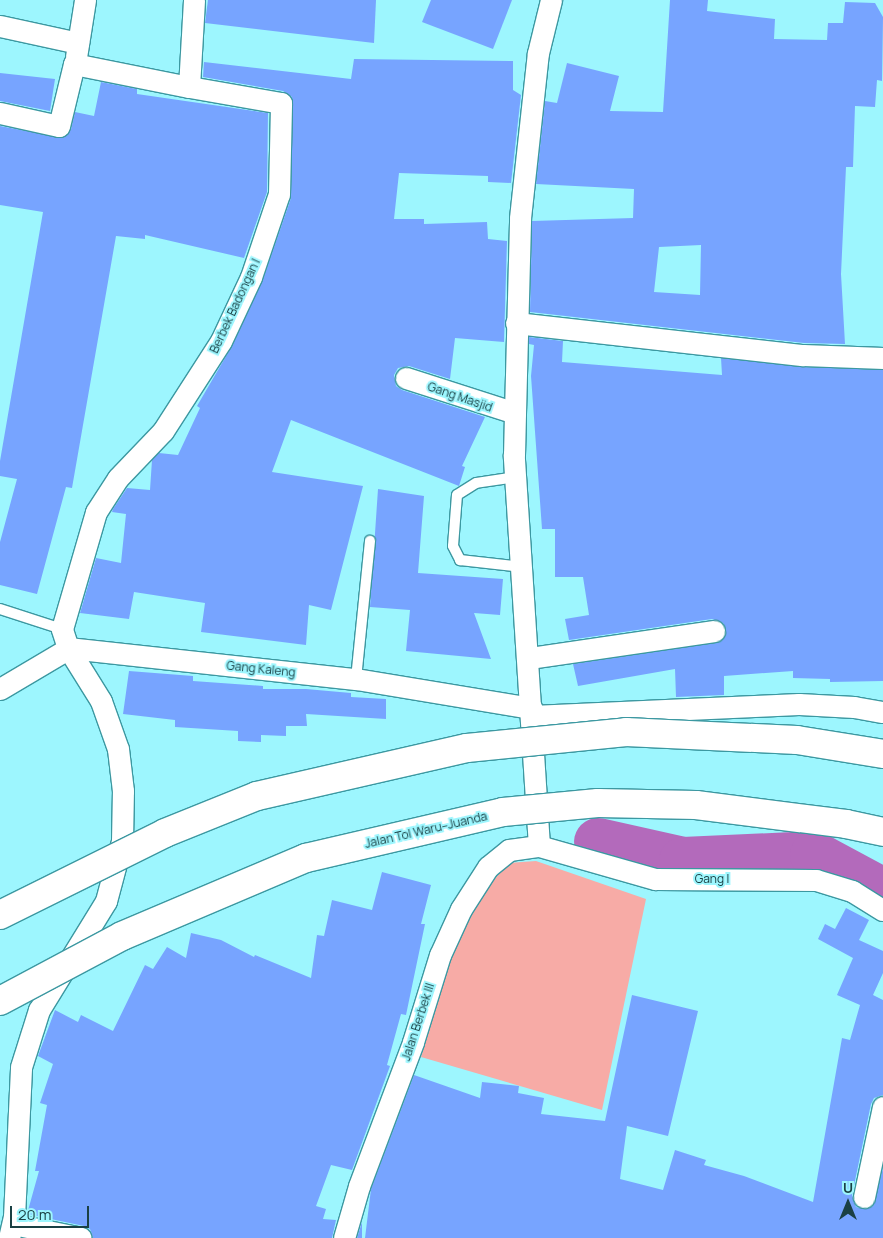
<!DOCTYPE html>
<html>
<head>
<meta charset="utf-8">
<style>
	body { margin:0 }
	#map { position:relative; width:883px; height:1238px; overflow:hidden; background:#9df6fe; font-family:Manrope,sans-serif }
	div>[style] { position:absolute }
	.green>* { inset:0; background:#f7aba6 }
	.river>* { height:48px; margin:-24px; padding:0 24px; transform-origin:24px; border-radius:24px; background:#b36abb }
	.building>* { inset:0; background:#77a4ff }
	.roads { filter:drop-shadow(1px 0 #3c98a1) drop-shadow(-1px 0 #3c98a1) drop-shadow(0 1px #3c98a1) drop-shadow(0 -1px #3c98a1) }
	.lane>* { height:10px; margin:-5px; padding:0 5px; transform-origin:5px; border-radius:5px; background:#fff }
	.street>* { height:21px; margin:-10.5px; padding:0 10.5px; transform-origin:10.5px; border-radius:10.5px; background:#fff }
	.bridges { filter:drop-shadow(1px 0 #3c98a1) drop-shadow(-1px 0 #3c98a1) drop-shadow(0 1px #3c98a1) drop-shadow(0 -1px #3c98a1) }
	.highway-bridge>* { height:28px; margin:-14px; padding:0 14px; transform-origin:14px; border-radius:14px; background:#fff }
	span { translate:-50% -50%; white-space:nowrap; text-align:center; line-height:1.15; -webkit-text-stroke:4px #9df6fe; paint-order:stroke }
	.street-label { font-size:12px; color:#1a4044 }
	.north { position:absolute; left:823px; top:1178px; width:50px; height:50px; -webkit-text-stroke:4px #9df6fe; paint-order:stroke; rotate:0deg; font-size:14px; font-weight:700; line-height:20px; text-align:center; color:#1a4044 }
	.north::after { content:''; display:block; margin:auto; width:18px; height:22px; background:#1a4044; clip-path:polygon(50% 0,100% 100%,50% 72%,0 100%) }
	.scale { position:absolute; left:10px; top:1206px; width:79px; height:22px; box-sizing:border-box; border:2px solid #1a4044; border-top:0; padding-left:6px; font-size:15px; line-height:18px; white-space:nowrap; color:#1a4044; -webkit-text-stroke:4px #9df6fe; paint-order:stroke }
</style>
</head>
<body>
<div id="map">
	<div class="green">
		<div style="clip-path:polygon(536px 861px,646px 899px,602px 1110px,421px 1057px,464px 916px,508px 863px)"></div>
	</div>
	<div class="river">
		<div style="left:598px;top:842px;width:87px;rotate:12.6deg"></div>
		<div style="left:683px;top:861px;width:131px;rotate:-2.6deg"></div>
		<div style="left:814px;top:855px;width:78px;rotate:28.2deg"></div>
	</div>
	<div class="building">
		<div style="clip-path:polygon(208px 0,376px 0,374px 43px,205px 23px)"></div>
		<div style="clip-path:polygon(431px 0,512px 0,493px 49px,422px 22px)"></div>
		<div style="clip-path:polygon(evenodd,670px 0,708px 0,707px 11px,775px 19px,774px 39px,827px 40px,828px 23px,843px 23px,845px 2px,875px 3px,883px 17px,882px 81px,877px 80px,875px 107px,855px 106px,853px 167px,846px 167px,841px 274px,845px 344px,804px 343px,530px 312px,532px 221px,633px 218px,634px 189px,536px 184px,545px 101px,557px 103px,567px 63px,619px 76px,610px 111px,663px 112px,670px 0,701px 245px,700px 295px,654px 292px,659px 247px,701px 245px)"></div>
		<div style="clip-path:polygon(354px 59px,513px 61px,513px 90px,521px 95px,511px 183px,488px 182px,488px 176px,399px 173px,394px 219px,424px 219px,424px 224px,487px 222px,488px 239px,507px 241px,504px 342px,455px 338px,450px 379px,409px 366px,398px 368px,394px 375px,396px 386px,402px 390px,485px 417px,462px 466px,465px 467px,459px 486px,291px 420px,272px 472px,363px 486px,331px 610px,309px 605px,306px 645px,201px 632px,205px 603px,134px 592px,129px 619px,80px 613px,96px 558px,121px 563px,126px 514px,112px 512px,113px 509px,127px 488px,150px 490px,152px 460px,159px 453px,178px 455px,200px 408px,197px 406px,232px 346px,262px 282px,291px 198px,292px 97px,283px 91px,203px 77px,204px 62px,351px 79px)"></div>
		<div style="clip-path:polygon(0 73px,55px 79px,50px 111px,0 101px)"></div>
		<div style="clip-path:polygon(101px 82px,137px 89px,137px 94px,268px 113px,267px 192px,244px 258px,145px 235px,145px 239px,116px 236px,72px 488px,66px 487px,37px 594px,0 585px,0 542px,17px 479px,0 476px,0 461px,43px 212px,0 205px,0 126px,63px 138px,71px 129px,75px 112px,94px 116px)"></div>
		<div style="clip-path:polygon(529px 337px,563px 341px,562px 362px,722px 375px,721px 358px,802px 367px,883px 370px,883px 681px,830px 682px,830px 679px,793px 678px,793px 671px,724px 676px,724px 695px,676px 697px,675px 669px,578px 686px,573px 664px,716px 643px,722px 640px,726px 630px,723px 623px,712px 619px,569px 640px,565px 619px,589px 615px,583px 577px,555px 577px,555px 529px,542px 529px,531px 376px,534px 345px,529px 344px)"></div>
		<div style="clip-path:polygon(378px 489px,424px 496px,418px 573px,503px 579px,500px 615px,474px 613px,491px 659px,406px 651px,410px 610px,370px 607px)"></div>
		<div style="clip-path:polygon(129px 671px,193px 676px,193px 681px,263px 686px,263px 689px,306px 689px,351px 693px,351px 697px,386px 699px,386px 719px,306px 714px,307px 726px,286px 726px,286px 736px,261px 735px,261px 742px,238px 741px,238px 731px,175px 727px,175px 720px,123px 714px)"></div>
		<div style="clip-path:polygon(382px 872px,431px 885px,421px 924px,425px 924px,406px 1015px,401px 1014px,387px 1065px,390px 1066px,352px 1170px,331px 1165px,316px 1206px,326px 1209px,323px 1219px,336px 1220px,332px 1238px,93px 1238px,90px 1229px,84px 1226px,27px 1214px,39px 1171px,35px 1171px,47px 1105px,40px 1103px,53px 1064px,38px 1056px,55px 1010px,78px 1022px,81px 1015px,113px 1031px,145px 965px,153px 969px,167px 947px,186px 958px,191px 933px,221px 940px,254px 957px,255px 955px,311px 978px,317px 935px,324px 936px,332px 900px,372px 910px)"></div>
		<div style="clip-path:polygon(846px 908px,869px 920px,859px 940px,883px 951px,883px 973px,873px 995px,883px 1000px,883px 1095px,874px 1098px,871px 1104px,852px 1195px,856px 1207px,867px 1209px,873px 1206px,883px 1168px,883px 1238px,365px 1238px,371px 1189px,414px 1075px,480px 1098px,482px 1082px,519px 1086px,518px 1093px,544px 1098px,541px 1114px,605px 1121px,632px 995px,698px 1011px,668px 1136px,627px 1126px,620px 1179px,663px 1190px,675px 1150px,706px 1160px,704px 1165px,744px 1176px,813px 1202px,842px 1038px,850px 1040px,860px 1005px,837px 995px,853px 958px,818px 939px,825px 924px,835px 929px)"></div>
		<div style="clip-path:polygon(362px 1222px,362px 1238px,357px 1238px)"></div>
	</div>
	<div class="roads">
		<div class="lane">
			<div style="left:516px;top:477px;width:40px;rotate:171.5deg"></div>
			<div style="left:476px;top:483px;width:22px;rotate:148deg"></div>
			<div style="left:457px;top:495px;width:51px;rotate:94.5deg"></div>
			<div style="left:453px;top:546px;width:16px;rotate:63deg"></div>
			<div style="left:460px;top:560px;width:63px;rotate:6.3deg"></div>
			<div style="left:0;top:609px;width:65px;rotate:17.9deg"></div>
			<div style="left:356px;top:679px;width:139px;rotate:-84.2deg"></div>
		</div>
		<div class="street">
			<div style="left:0;top:26px;width:80px;rotate:12.3deg"></div>
			<div style="left:76px;top:57px;width:58px;rotate:-81deg"></div>
			<div style="left:0;top:113px;width:60px;rotate:12.4deg"></div>
			<div style="left:59px;top:126px;width:64px;rotate:-76.4deg"></div>
			<div style="left:74px;top:64px;width:117px;rotate:11.3deg"></div>
			<div style="left:516px;top:323px;width:289px;rotate:6.4deg"></div>
			<div style="left:803px;top:355px;width:80px;rotate:2.1deg"></div>
			<div style="left:406px;top:378px;width:114px;rotate:17.8deg"></div>
			<div style="left:529px;top:658px;width:187px;rotate:-8.3deg"></div>
			<div style="left:0;top:689px;width:80px;rotate:-30.7deg"></div>
			<div style="left:69px;top:648px;width:289px;rotate:6.2deg"></div>
			<div style="left:356px;top:679px;width:178px;rotate:9.4deg"></div>
			<div style="left:532px;top:716px;width:267px;rotate:-2.6deg"></div>
			<div style="left:799px;top:704px;width:55px;rotate:3.1deg"></div>
			<div style="left:854px;top:707px;width:29px;rotate:10deg"></div>
			<div style="left:539px;top:846px;width:392px;rotate:-93.7deg"></div>
			<div style="left:514px;top:455px;width:42px;rotate:-88.6deg"></div>
			<div style="left:515px;top:413px;width:195px;rotate:-88.5deg"></div>
			<div style="left:520px;top:218px;width:166px;rotate:-83.8deg"></div>
			<div style="left:538px;top:53px;width:55px;rotate:-76.2deg"></div>
			<div style="left:864px;top:1197px;width:92px;rotate:-78.1deg"></div>
			<div style="left:13px;top:1224px;width:69px;rotate:11.6deg"></div>
			<div style="left:9px;top:1238px;width:22px;rotate:-77deg"></div>
			<div style="left:14px;top:1217px;width:150px;rotate:-87.3deg"></div>
			<div style="left:21px;top:1067px;width:60px;rotate:-72.5deg"></div>
			<div style="left:39px;top:1010px;width:128px;rotate:-58.4deg"></div>
			<div style="left:106px;top:901px;width:62px;rotate:-75.1deg"></div>
			<div style="left:122px;top:841px;width:50px;rotate:-88.9deg"></div>
			<div style="left:123px;top:791px;width:42px;rotate:-96.8deg"></div>
			<div style="left:118px;top:749px;width:51px;rotate:-109.5deg"></div>
			<div style="left:101px;top:701px;width:62px;rotate:-121.9deg"></div>
			<div style="left:68px;top:648px;width:20px;rotate:-108deg"></div>
			<div style="left:62px;top:629px;width:122px;rotate:-73.8deg"></div>
			<div style="left:96px;top:512px;width:40px;rotate:-57.1deg"></div>
			<div style="left:118px;top:478px;width:65px;rotate:-46.2deg"></div>
			<div style="left:163px;top:431px;width:107px;rotate:-57.2deg"></div>
			<div style="left:221px;top:341px;width:71px;rotate:-64.9deg"></div>
			<div style="left:251px;top:277px;width:88px;rotate:-71.4deg"></div>
			<div style="left:279px;top:194px;width:91px;rotate:-88.7deg"></div>
			<div style="left:281px;top:103px;width:93px;rotate:-170.1deg"></div>
			<div style="left:189px;top:87px;width:87px;rotate:-86.7deg"></div>
			<div style="left:344px;top:1238px;width:54px;rotate:-73.9deg"></div>
			<div style="left:359px;top:1186px;width:154px;rotate:-69.4deg"></div>
			<div style="left:413px;top:1042px;width:91px;rotate:-72.8deg"></div>
			<div style="left:440px;top:955px;width:51px;rotate:-65.5deg"></div>
			<div style="left:461px;top:909px;width:50px;rotate:-57.3deg"></div>
			<div style="left:488px;top:867px;width:27px;rotate:-39deg"></div>
			<div style="left:509px;top:850px;width:30px;rotate:-8deg"></div>
			<div style="left:539px;top:846px;width:121px;rotate:15.9deg"></div>
			<div style="left:655px;top:879px;width:161px;rotate:0.4deg"></div>
			<div style="left:816px;top:880px;width:38px;rotate:17deg"></div>
			<div style="left:852px;top:891px;width:36px;rotate:32deg"></div>
		</div>
	</div>
	<div class="bridges">
		<div class="highway-bridge">
			<div style="left:0;top:915px;width:184px;rotate:-26.4deg"></div>
			<div style="left:165px;top:833px;width:99px;rotate:-21.9deg"></div>
			<div style="left:257px;top:796px;width:215px;rotate:-12.9deg"></div>
			<div style="left:467px;top:748px;width:160px;rotate:-5.7deg"></div>
			<div style="left:626px;top:732px;width:171px;rotate:2.7deg"></div>
			<div style="left:797px;top:740px;width:87px;rotate:9.2deg"></div>
			<div style="left:0;top:1001px;width:138px;rotate:-28deg"></div>
			<div style="left:122px;top:936px;width:200px;rotate:-23deg"></div>
			<div style="left:306px;top:858px;width:202px;rotate:-13.1deg"></div>
			<div style="left:503px;top:812px;width:95px;rotate:-5.4deg"></div>
			<div style="left:598px;top:803px;width:98px;rotate:1.2deg"></div>
			<div style="left:696px;top:805px;width:151px;rotate:7.2deg"></div>
			<div style="left:846px;top:824px;width:38px;rotate:12deg"></div>
		</div>
	</div>
	<div class="street-label">
		<span style="left:235px;top:306px;rotate:-65deg">Berbek Badongan I</span>
		<span style="left:460px;top:397px;rotate:19deg">Gang Masjid</span>
		<span style="left:261px;top:669px;rotate:6deg">Gang Kaleng</span>
		<span style="left:426px;top:830px;rotate:-13deg">Jalan Tol Waru–Juanda</span>
		<span style="left:712px;top:879px">Gang I</span>
		<span style="left:418px;top:1022px;rotate:-72deg">Jalan Berbek III</span>
	</div>
	<div class="north">U</div>
	<div class="scale">20 m</div>
</div>
</body>
</html>
